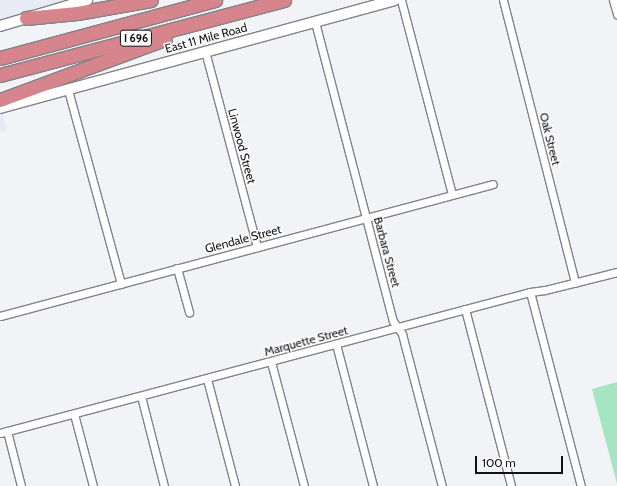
<!DOCTYPE html>
<html>
<head>
<meta charset="utf-8">
<style>
	body { margin:0 }
	#map { position:relative; width:617px; height:486px; overflow:hidden; background:#f2f3f7; font-family:Cabin,sans-serif }
	div>[style] { position:absolute }
	.built>* { inset:0; background:#eaeaf6 }
	.green>* { inset:0; background:#a6e5c1 }
	.roads { filter:drop-shadow(1px 0 #828386) drop-shadow(-1px 0 #828386) drop-shadow(0 1px #828386) drop-shadow(0 -1px #828386) }
	.minor>* { height:7px; margin:-3.5px; padding:0 3.5px; transform-origin:3.5px; border-radius:3.5px; background:#fff }
	.secondary>* { height:10px; margin:-5px; padding:0 5px; transform-origin:5px; border-radius:5px; background:#fff }
	.motorway>* { height:13px; margin:-6.5px; padding:0 6.5px; transform-origin:6.5px; border-radius:6.5px; background:#d7858d }
	span { translate:-50% -50%; white-space:nowrap; text-align:center; line-height:1.15; -webkit-text-stroke:3px #fff; paint-order:stroke }
	.shield-label span { padding:1px 3px; background:#fff; border:1px solid; border-radius:3px; -webkit-text-stroke-width:0 }
	.shield-label { font-size:11px; color:#121214; font-weight:700 }
	.street-label { font-size:12px; color:#121214 }
	.scale { position:absolute; left:475px; top:456px; width:88px; height:18px; box-sizing:border-box; border:2px solid #121214; border-top:0; padding-left:5px; font-size:12px; line-height:14px; white-space:nowrap; color:#121214; -webkit-text-stroke:3px #fff; paint-order:stroke }
</style>
</head>
<body>
<div id="map">
	<div class="built">
		<div style="clip-path:polygon(0 0,72px 0,0 20px)"></div>
		<div style="clip-path:polygon(2px 111px,7px 131px,0 133px,0 112px)"></div>
	</div>
	<div class="green">
		<div style="clip-path:polygon(617px 382px,617px 484px,592px 389px)"></div>
	</div>
	<div class="roads">
		<div class="minor">
			<div style="left:401px;top:0;width:201px;rotate:75.3deg"></div>
			<div style="left:503px;top:0;width:292px;rotate:75.7deg"></div>
			<div style="left:613px;top:0;width:15px;rotate:74deg"></div>
			<div style="left:315px;top:22px;width:309px;rotate:75.4deg"></div>
			<div style="left:393px;top:321px;width:16px;rotate:55deg"></div>
			<div style="left:402px;top:334px;width:157px;rotate:75.3deg"></div>
			<div style="left:205px;top:51px;width:203px;rotate:75.1deg"></div>
			<div style="left:68px;top:90px;width:201px;rotate:74.7deg"></div>
			<div style="left:177px;top:268px;width:46px;rotate:74.7deg"></div>
			<div style="left:530px;top:292px;width:201px;rotate:75.3deg"></div>
			<div style="left:465px;top:309px;width:183px;rotate:75.4deg"></div>
			<div style="left:0;top:316px;width:510px;rotate:-14.99deg"></div>
			<div style="left:336px;top:344px;width:147px;rotate:75.4deg"></div>
			<div style="left:271px;top:362px;width:128px;rotate:75.1deg"></div>
			<div style="left:207px;top:379px;width:111px;rotate:75.3deg"></div>
			<div style="left:141px;top:396px;width:93px;rotate:75.7deg"></div>
			<div style="left:74px;top:414px;width:74px;rotate:75.2deg"></div>
			<div style="left:7px;top:431px;width:57px;rotate:75.7deg"></div>
			<div style="left:0;top:433px;width:548px;rotate:-14.9deg"></div>
			<div style="left:530px;top:292px;width:15px;rotate:-8deg"></div>
			<div style="left:545px;top:290px;width:74px;rotate:-14deg"></div>
		</div>
		<div class="secondary">
			<div style="left:0;top:26px;width:91px;rotate:-16.6deg"></div>
			<div style="left:0;top:108px;width:409px;rotate:-15.3deg"></div>
		</div>
		<div class="motorway">
			<div style="left:26px;top:18px;width:51px;rotate:-5.6deg"></div>
			<div style="left:77px;top:13px;width:75px;rotate:-10deg"></div>
			<div style="left:0;top:58px;width:223px;rotate:-15.1deg"></div>
			<div style="left:0;top:75px;width:294px;rotate:-14.8deg"></div>
			<div style="left:0;top:100px;width:176px;rotate:-20.3deg"></div>
		</div>
	</div>
	<div class="shield-label">
		<span style="left:136px;top:38px">I 696</span>
	</div>
	<div class="street-label">
		<span style="left:206px;top:38px;rotate:-15deg">East 11 Mile Road</span>
		<span style="left:550px;top:139px;rotate:76deg">Oak Street</span>
		<span style="left:242px;top:146px;rotate:75deg">Linwood Street</span>
		<span style="left:243px;top:239px;rotate:-15deg">Glendale Street</span>
		<span style="left:387px;top:252px;rotate:75deg">Barbara Street</span>
		<span style="left:306px;top:341px;rotate:-15deg">Marquette Street</span>
	</div>
	<div class="scale">100 m</div>
</div>
</body>
</html>
